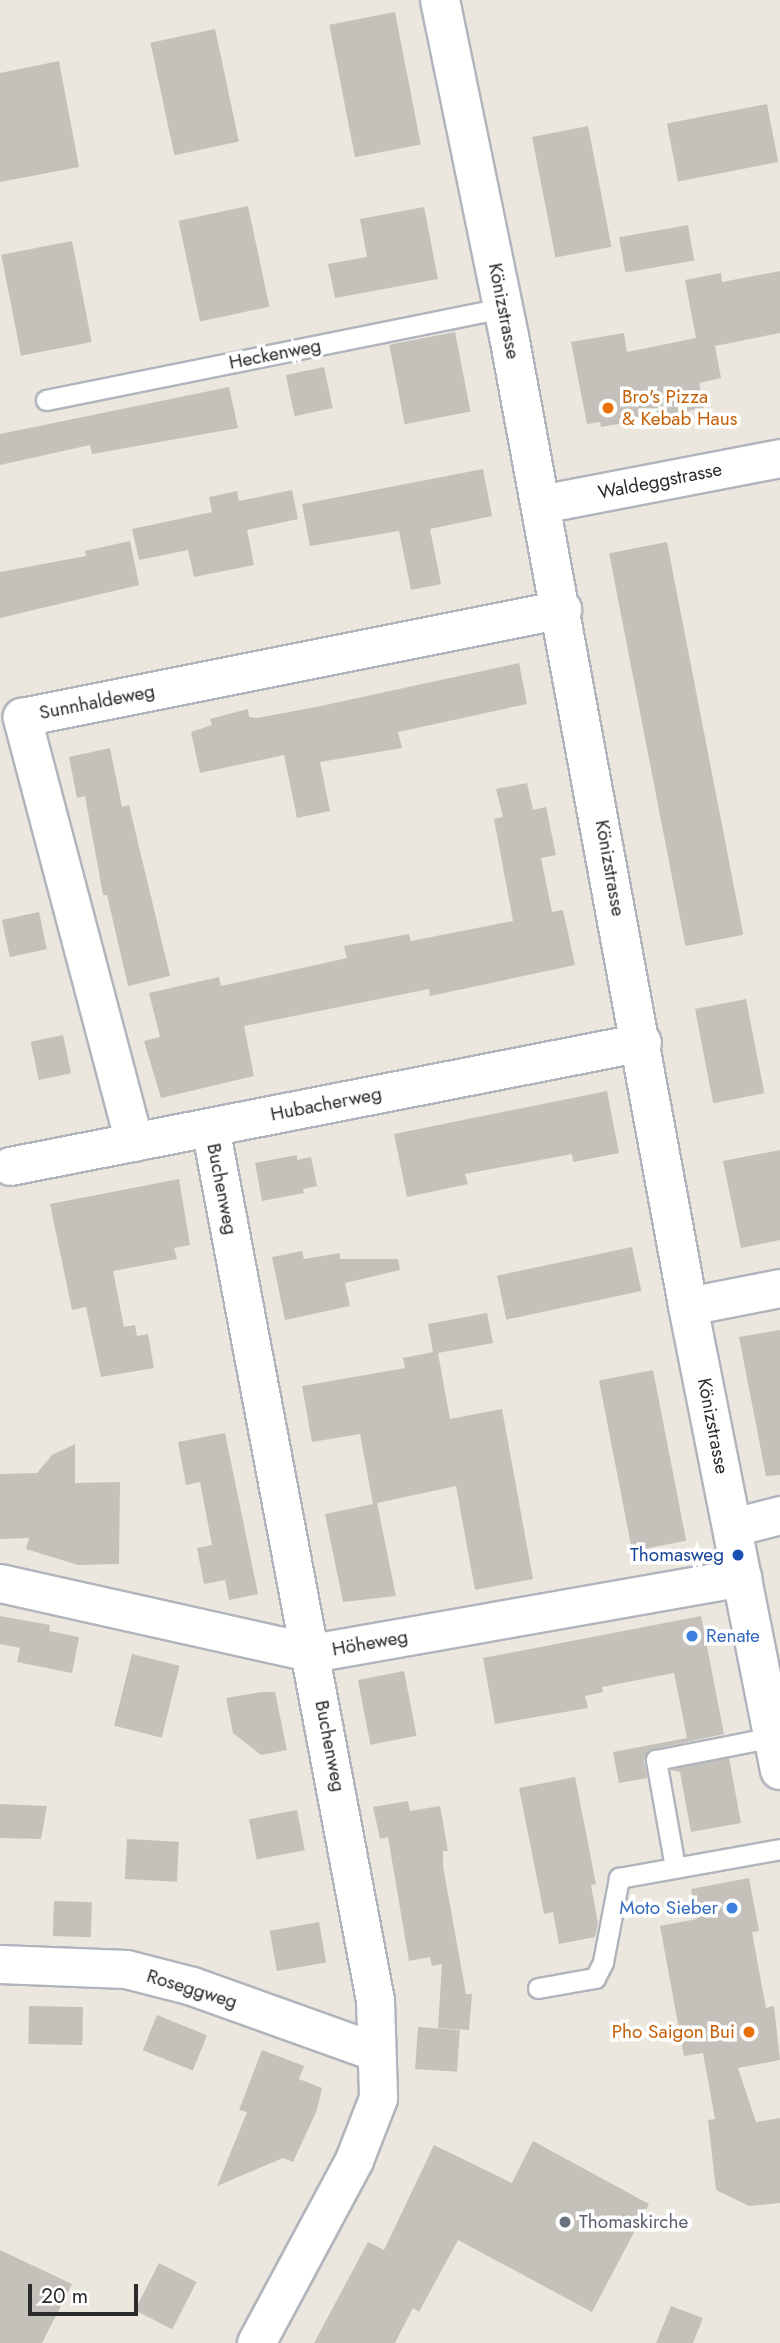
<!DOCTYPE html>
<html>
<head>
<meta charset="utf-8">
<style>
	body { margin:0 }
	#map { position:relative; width:780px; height:2343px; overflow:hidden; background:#ebe7df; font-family:Jost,sans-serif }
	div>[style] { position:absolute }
	.building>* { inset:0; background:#c4c1ba; transform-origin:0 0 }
	.roads { filter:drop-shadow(2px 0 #b2b4bd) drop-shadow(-2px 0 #b2b4bd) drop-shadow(0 2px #b2b4bd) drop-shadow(0 -2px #b2b4bd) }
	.service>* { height:19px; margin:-9.5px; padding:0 9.5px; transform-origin:9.5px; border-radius:9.5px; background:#fff }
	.minor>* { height:37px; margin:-18.5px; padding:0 18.5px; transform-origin:18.5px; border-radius:18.5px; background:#fff }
	.secondary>* { height:38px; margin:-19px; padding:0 19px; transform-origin:19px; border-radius:19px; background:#fff }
	.dots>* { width:19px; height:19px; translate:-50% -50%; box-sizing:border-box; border:4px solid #fff; border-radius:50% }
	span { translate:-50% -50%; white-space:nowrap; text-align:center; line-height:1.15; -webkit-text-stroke:7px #fff; paint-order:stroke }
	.street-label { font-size:19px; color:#2b2b2b }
	.food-label { font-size:19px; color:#c56008 }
	.left { translate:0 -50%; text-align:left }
	.right { translate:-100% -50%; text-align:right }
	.transit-label { font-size:19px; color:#164399 }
	.shop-label { font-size:19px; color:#366cbe }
	.worship-label { font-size:19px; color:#5b616d }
	.scale { position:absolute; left:28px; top:2284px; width:110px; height:32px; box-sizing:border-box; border:4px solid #2b2b2b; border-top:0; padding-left:9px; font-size:21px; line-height:24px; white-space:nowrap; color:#2b2b2b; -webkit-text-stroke:5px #fff; paint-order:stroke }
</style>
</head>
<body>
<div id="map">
	<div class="building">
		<div style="left:395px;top:12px;width:135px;height:67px;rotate:79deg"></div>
		<div style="left:215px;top:29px;width:115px;height:66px;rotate:78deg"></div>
		<div style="clip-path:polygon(59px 61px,79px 167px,0 182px,0 73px)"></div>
		<div style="left:767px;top:104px;width:59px;height:102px;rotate:79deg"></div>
		<div style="left:588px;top:126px;width:123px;height:57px;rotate:79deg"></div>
		<div style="left:248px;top:206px;width:103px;height:71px;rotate:78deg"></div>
		<div style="clip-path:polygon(424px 207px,438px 279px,335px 298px,328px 264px,367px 257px,360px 219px)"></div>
		<div style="left:688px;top:225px;width:36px;height:70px;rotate:80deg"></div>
		<div style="left:72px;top:241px;width:103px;height:72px;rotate:79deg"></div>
		<div style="clip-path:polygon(780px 271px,780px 333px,715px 346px,721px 378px,699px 383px,704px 408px,601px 427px,600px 422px,587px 424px,571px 342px,624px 333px,627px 352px,696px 338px,685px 280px,721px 273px,722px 282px)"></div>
		<div style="left:455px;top:332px;width:81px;height:67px;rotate:79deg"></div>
		<div style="left:324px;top:367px;width:42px;height:39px;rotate:78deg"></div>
		<div style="clip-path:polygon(229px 387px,238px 428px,92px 454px,90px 445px,0 465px,0 434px)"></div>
		<div style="clip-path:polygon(483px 469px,492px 516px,430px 529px,441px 584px,411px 590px,399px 531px,310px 546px,302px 504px)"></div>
		<div style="clip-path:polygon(292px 490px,298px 519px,247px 530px,254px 565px,194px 577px,188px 550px,139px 560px,132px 529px,212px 512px,209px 497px,237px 491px,239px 501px)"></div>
		<div style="clip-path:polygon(130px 541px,139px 585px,0 618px,0 572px,86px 556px,85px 551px)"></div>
		<div style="left:667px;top:542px;width:400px;height:59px;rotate:79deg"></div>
		<div style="clip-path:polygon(519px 663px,527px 704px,398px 732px,402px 748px,320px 762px,330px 811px,297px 818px,284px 755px,200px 773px,191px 732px,212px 725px,210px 719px,248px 709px,249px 717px,257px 718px,316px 707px)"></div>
		<div style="clip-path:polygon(110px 748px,122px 807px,129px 805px,170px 976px,128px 986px,107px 895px,103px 895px,85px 796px,77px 798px,69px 757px)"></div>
		<div style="clip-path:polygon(527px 783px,533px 810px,546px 807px,556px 855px,541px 858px,552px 912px,563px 910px,575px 965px,430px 996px,429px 989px,244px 1026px,254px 1076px,161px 1098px,144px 1041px,160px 1037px,149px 993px,219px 977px,221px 986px,347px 958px,344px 946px,409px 934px,411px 941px,513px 921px,494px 819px,503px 817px,496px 789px)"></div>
		<div style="left:39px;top:912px;width:38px;height:38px;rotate:78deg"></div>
		<div style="left:746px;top:999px;width:96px;height:52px;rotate:79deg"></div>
		<div style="left:63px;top:1035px;width:39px;height:33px;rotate:78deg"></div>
		<div style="clip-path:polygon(607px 1091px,619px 1153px,573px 1162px,572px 1154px,465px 1174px,468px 1184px,407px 1197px,394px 1134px)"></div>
		<div style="clip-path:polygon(780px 1150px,780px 1240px,741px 1248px,723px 1161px)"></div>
		<div style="clip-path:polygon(297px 1155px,297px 1160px,311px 1157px,317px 1186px,303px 1189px,304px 1193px,262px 1201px,255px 1163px)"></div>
		<div style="clip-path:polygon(179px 1179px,190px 1245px,174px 1248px,177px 1259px,113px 1271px,124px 1327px,135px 1325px,137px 1336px,148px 1334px,154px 1368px,101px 1377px,86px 1307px,72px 1310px,50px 1204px)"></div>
		<div style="left:632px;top:1247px;width:45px;height:138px;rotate:78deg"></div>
		<div style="clip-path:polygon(302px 1251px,304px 1259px,340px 1253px,340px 1259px,398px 1259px,400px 1270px,345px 1283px,350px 1306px,285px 1320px,272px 1257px)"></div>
		<div style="clip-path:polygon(487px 1313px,493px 1343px,438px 1353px,450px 1419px,502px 1409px,533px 1579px,475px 1590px,456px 1486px,377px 1503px,396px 1596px,343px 1602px,325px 1514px,373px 1504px,360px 1434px,312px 1442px,302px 1386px,405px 1368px,403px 1358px,433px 1352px,428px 1324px)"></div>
		<div style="clip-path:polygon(780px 1330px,780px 1475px,766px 1476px,739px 1337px)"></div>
		<div style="left:653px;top:1370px;width:174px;height:55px;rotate:79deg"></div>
		<div style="clip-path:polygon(225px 1433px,258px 1594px,229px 1600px,225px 1580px,204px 1584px,197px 1548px,212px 1545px,200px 1482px,186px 1485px,178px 1442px)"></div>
		<div style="clip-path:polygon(75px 1444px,75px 1483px,120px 1482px,119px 1564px,78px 1565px,26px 1549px,29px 1538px,0 1539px,0 1474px,37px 1473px,52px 1455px)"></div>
		<div style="clip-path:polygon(0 1616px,50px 1625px,49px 1631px,79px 1637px,72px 1673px,17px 1662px,20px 1648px,0 1644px)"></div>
		<div style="clip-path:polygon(701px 1616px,724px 1734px,649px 1750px,644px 1761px,647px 1778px,619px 1783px,613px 1752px,687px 1738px,674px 1673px,602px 1687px,603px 1692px,585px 1696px,588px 1708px,495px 1724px,483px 1658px)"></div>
		<div style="left:132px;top:1654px;width:49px;height:74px;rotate:14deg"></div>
		<div style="left:404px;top:1671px;width:66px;height:47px;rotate:79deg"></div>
		<div style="clip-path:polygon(262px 1692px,275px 1692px,287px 1750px,261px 1755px,233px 1733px,226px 1698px)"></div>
		<div style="clip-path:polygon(729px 1758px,741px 1823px,691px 1832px,680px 1772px,670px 1770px)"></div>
		<div style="clip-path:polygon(575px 1777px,596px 1884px,591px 1885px,598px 1923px,595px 1937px,559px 1944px,553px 1912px,544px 1914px,519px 1788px)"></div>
		<div style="clip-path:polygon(408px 1801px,410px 1811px,440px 1806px,448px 1851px,443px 1851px,443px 1866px,466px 1994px,472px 1994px,469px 2030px,438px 2028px,442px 1964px,432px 1966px,430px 1957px,409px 1961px,388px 1837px,380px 1839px,373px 1807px)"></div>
		<div style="clip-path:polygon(0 1804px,47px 1806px,41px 1839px,0 1838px)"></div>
		<div style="left:297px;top:1810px;width:41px;height:49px;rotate:79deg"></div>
		<div style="left:127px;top:1839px;width:52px;height:40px;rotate:3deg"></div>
		<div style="clip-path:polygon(749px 1878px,759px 1931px,752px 1932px,766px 2008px,774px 2006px,780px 2060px,738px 2068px,756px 2122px,780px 2118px,780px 2203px,749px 2206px,716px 2190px,708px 2120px,715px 2119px,703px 2053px,684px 2056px,660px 1926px,697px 1919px,691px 1889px)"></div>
		<div style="left:54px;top:1901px;width:38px;height:35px;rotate:2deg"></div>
		<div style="left:319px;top:1922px;width:41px;height:50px;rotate:80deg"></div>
		<div style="left:29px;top:2006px;width:54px;height:38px;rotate:1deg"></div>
		<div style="left:157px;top:2015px;width:54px;height:38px;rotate:22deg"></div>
		<div style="left:418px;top:2027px;width:42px;height:42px;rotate:4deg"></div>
		<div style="clip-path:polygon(262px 2050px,304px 2066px,299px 2079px,322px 2088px,317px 2110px,293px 2162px,283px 2158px,217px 2186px,247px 2112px,239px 2110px)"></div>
		<div style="clip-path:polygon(533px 2141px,649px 2204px,592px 2312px,458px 2240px,419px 2312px,413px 2308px,395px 2343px,314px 2343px,368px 2242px,384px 2250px,434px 2145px,512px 2183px)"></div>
		<div style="clip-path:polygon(0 2250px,72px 2284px,42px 2343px,0 2343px)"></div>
		<div style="left:159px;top:2263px;width:42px;height:53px;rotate:27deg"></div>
		<div style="clip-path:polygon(671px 2306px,703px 2318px,693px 2343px,656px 2343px)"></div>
	</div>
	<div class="roads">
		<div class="service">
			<div style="left:46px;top:400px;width:467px;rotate:-11.4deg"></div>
			<div style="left:675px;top:1867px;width:109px;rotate:-100.1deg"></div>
			<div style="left:656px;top:1760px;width:119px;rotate:-11.1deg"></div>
			<div style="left:538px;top:1988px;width:58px;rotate:-10deg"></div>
			<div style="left:595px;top:1978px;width:18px;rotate:-63deg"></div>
			<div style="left:603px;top:1962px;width:86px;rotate:-79.2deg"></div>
			<div style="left:619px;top:1878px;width:164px;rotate:-10.2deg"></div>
		</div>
		<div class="minor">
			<div style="left:541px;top:504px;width:243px;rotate:-10.9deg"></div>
			<div style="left:210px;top:1127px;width:888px;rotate:79.3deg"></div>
			<div style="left:375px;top:2000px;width:98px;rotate:88.2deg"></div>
			<div style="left:378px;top:2098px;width:66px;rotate:111.2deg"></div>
			<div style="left:354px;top:2160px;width:208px;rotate:118.2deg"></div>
			<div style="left:134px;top:1142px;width:440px;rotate:-104.8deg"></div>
			<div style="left:22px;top:717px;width:551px;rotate:-11.31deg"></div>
			<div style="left:10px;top:1166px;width:644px;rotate:-11.1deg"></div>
			<div style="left:688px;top:1306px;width:94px;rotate:-11.1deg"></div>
			<div style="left:733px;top:1527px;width:49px;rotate:-14.3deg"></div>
			<div style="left:0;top:1583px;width:320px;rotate:12.6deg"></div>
			<div style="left:312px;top:1653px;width:437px;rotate:-10deg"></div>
			<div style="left:0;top:1964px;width:126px;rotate:2.3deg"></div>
			<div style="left:126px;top:1969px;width:68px;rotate:14.4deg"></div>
			<div style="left:192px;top:1986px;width:195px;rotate:19.7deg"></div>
		</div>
		<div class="secondary">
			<div style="left:440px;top:0;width:343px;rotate:78.4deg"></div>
			<div style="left:509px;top:336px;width:986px;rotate:79.54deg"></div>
			<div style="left:688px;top:1306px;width:473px;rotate:78.8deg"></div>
		</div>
	</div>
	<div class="dots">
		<div style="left:608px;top:408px;background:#e8710a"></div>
		<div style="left:738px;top:1555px;background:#1a4fb4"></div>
		<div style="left:692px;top:1636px;background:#3f7fe0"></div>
		<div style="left:732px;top:1908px;background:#3f7fe0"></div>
		<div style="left:749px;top:2032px;background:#e8710a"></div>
		<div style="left:565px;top:2222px;background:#6b7280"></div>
	</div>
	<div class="street-label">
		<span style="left:504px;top:311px;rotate:79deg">Könizstrasse</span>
		<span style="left:275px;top:354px;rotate:-11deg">Heckenweg</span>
		<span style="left:660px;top:481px;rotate:-11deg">Waldeggstrasse</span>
		<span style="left:97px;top:702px;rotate:-11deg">Sunnhaldeweg</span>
		<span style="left:610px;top:868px;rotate:80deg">Könizstrasse</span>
		<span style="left:326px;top:1104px;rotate:-11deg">Hubacherweg</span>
		<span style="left:222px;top:1189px;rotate:79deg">Buchenweg</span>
		<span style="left:713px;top:1426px;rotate:79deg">Könizstrasse</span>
		<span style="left:370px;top:1643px;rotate:-10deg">Höheweg</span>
		<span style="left:330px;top:1746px;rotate:79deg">Buchenweg</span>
		<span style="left:192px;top:1989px;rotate:17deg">Roseggweg</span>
	</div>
	<div class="food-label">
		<span class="left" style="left:622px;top:408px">Bro's Pizza<br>&amp; Kebab Haus</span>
		<span class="right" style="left:735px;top:2032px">Pho Saigon Bui</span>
	</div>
	<div class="transit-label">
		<span class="right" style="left:724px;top:1555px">Thomasweg</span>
	</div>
	<div class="shop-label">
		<span class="left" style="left:706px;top:1636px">Renate</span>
		<span class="right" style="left:718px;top:1908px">Moto Sieber</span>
	</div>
	<div class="worship-label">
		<span class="left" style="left:579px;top:2222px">Thomaskirche</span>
	</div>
	<div class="scale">20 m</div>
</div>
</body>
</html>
